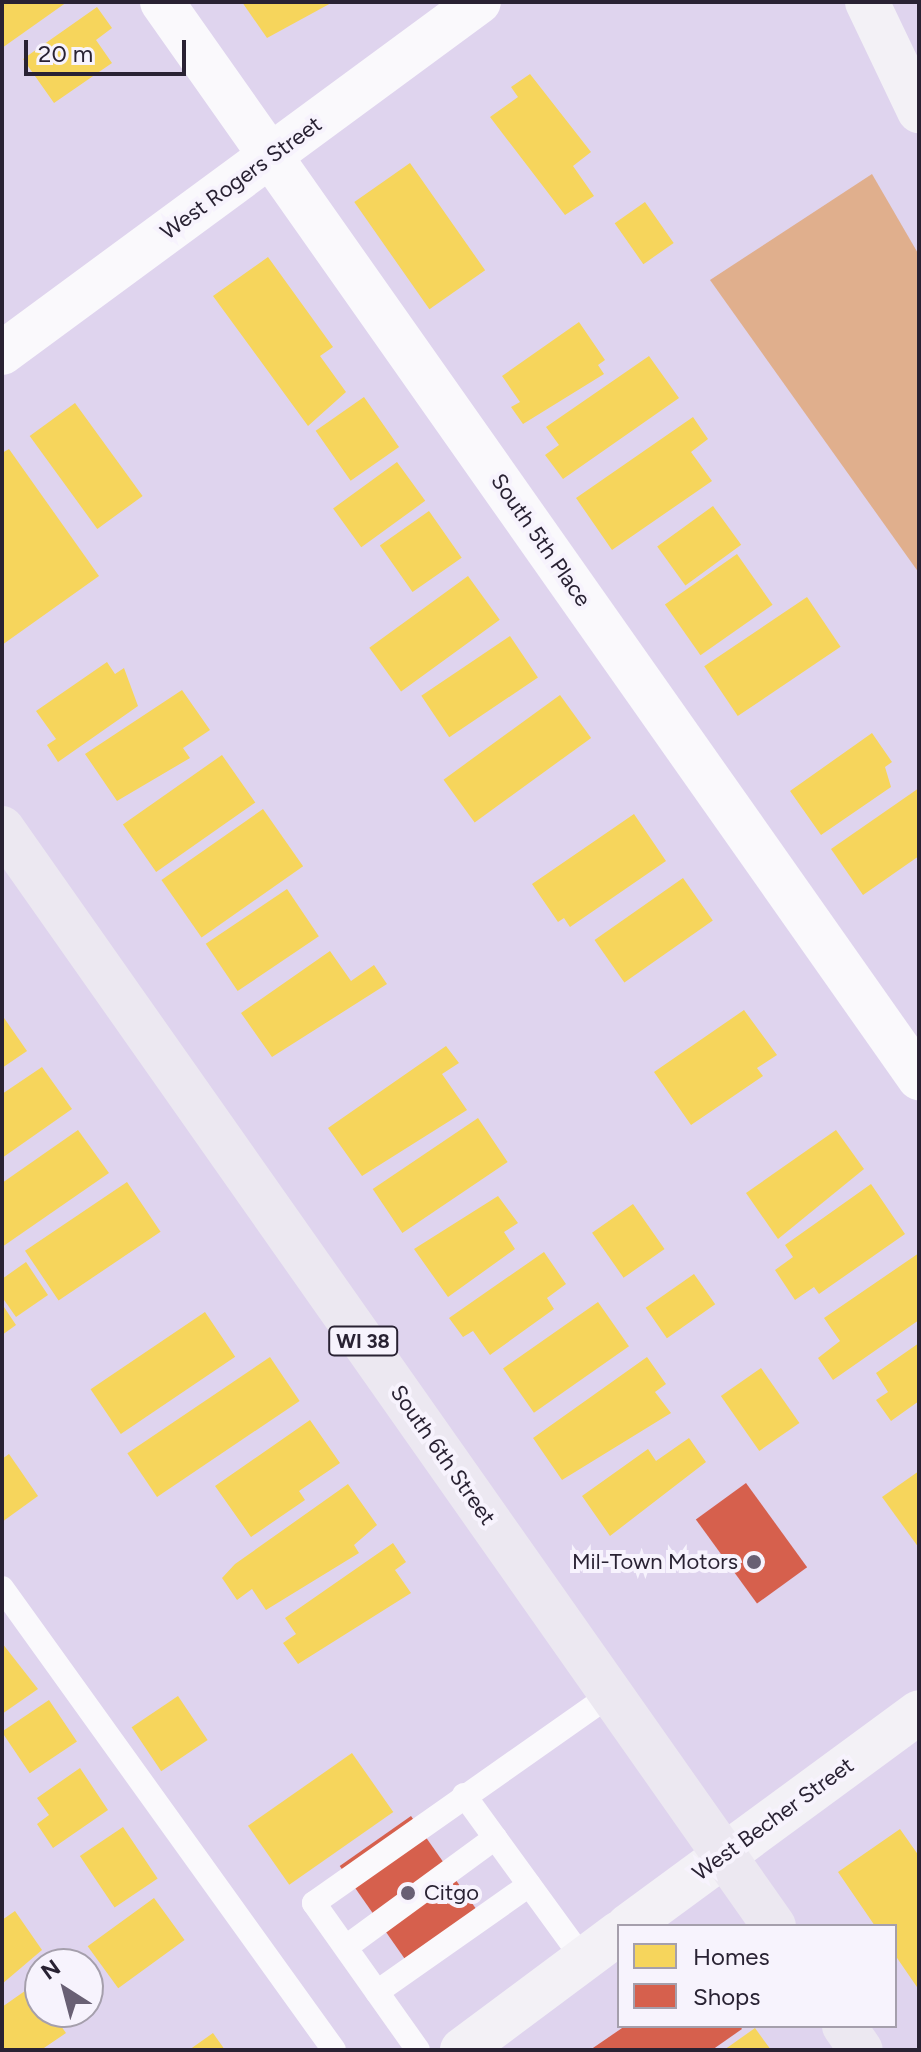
<!DOCTYPE html>
<html>
<head>
<meta charset="utf-8">
<style>
	body { margin:0 }
	#map { position:relative; width:921px; height:2052px; overflow:hidden; background:#dfd4ee; font-family:Figtree,sans-serif }
	div>[style] { position:absolute }
	.green>* { inset:0; background:#e0af8d }
	.homes>* { inset:0; background:#f6d55c; transform-origin:0 0 }
	.shops>* { inset:0; background:#d6604d; transform-origin:0 0 }
	.lane>* { height:24px; margin:-12px; padding:0 12px; transform-origin:12px; border-radius:12px; background:#faf9fc }
	.street>* { height:44px; margin:-22px; padding:0 22px; transform-origin:22px; border-radius:22px; background:#faf9fc }
	.secondary>* { height:44px; margin:-22px; padding:0 22px; transform-origin:22px; border-radius:22px; background:#f3f1f6 }
	.primary>* { height:44px; margin:-22px; padding:0 22px; transform-origin:22px; border-radius:22px; background:#ece8f1 }
	.dots>* { width:22px; height:22px; translate:-50% -50%; box-sizing:border-box; border:4px solid #f7f3fd; border-radius:50% }
	span { translate:-50% -50%; white-space:nowrap; text-align:center; line-height:1.15; -webkit-text-stroke:8px #f7f3fd; paint-order:stroke }
	.shield-label span { padding:2px 6px; background:#f7f3fd; border:2px solid; border-radius:6px; -webkit-text-stroke-width:0 }
	.shield-label { font-size:20px; color:#292233; font-weight:700 }
	.street-label { font-size:22px; color:#292233 }
	.poi-label { font-size:22px; color:#292233 }
	.right { translate:-100% -50%; text-align:right }
	.left { translate:0 -50%; text-align:left }
	.frame { position:absolute; inset:0; border:4px solid #292233; pointer-events:none }
	.legend { position:absolute; left:617px; top:1924px; width:280px; height:104px; box-sizing:border-box; background:#f7f3fd; border:2px solid #a59fac; margin:0; padding:10px 14px; list-style:none; font-size:24px; color:#292233 }
	.legend li { display:flex; align-items:center; gap:16px; height:40px }
	.legend b { width:40px; border:2px solid #a59fac }
	.north { position:absolute; left:24px; top:1948px; width:80px; height:80px; box-sizing:border-box; background:#f7f3fd; border:2px solid #a59fac; border-radius:50%; rotate:324deg; font-size:22px; font-weight:700; line-height:32px; text-align:center; color:#292233 }
	.north::after { content:''; display:block; margin:auto; width:28px; height:36px; background:#696074; clip-path:polygon(50% 0,100% 100%,50% 72%,0 100%) }
	.scale { position:absolute; left:24px; top:40px; width:162px; height:36px; box-sizing:border-box; border:4px solid #292233; border-top:0; padding-left:10px; font-size:24px; line-height:28px; white-space:nowrap; color:#292233; -webkit-text-stroke:6px #f7f3fd; paint-order:stroke }
</style>
</head>
<body>
<div id="map">
	<div class="green">
		<div style="clip-path:polygon(872px 174px,919px 255px,919px 573px,710px 280px)"></div>
	</div>
	<div class="homes">
		<div style="clip-path:polygon(2px 2px,67px 2px,2px 48px)"></div>
		<div style="clip-path:polygon(242px 2px,333px 2px,267px 38px)"></div>
		<div style="clip-path:polygon(97px 7px,112px 28px,96px 40px,112px 63px,54px 103px,23px 59px)"></div>
		<div style="clip-path:polygon(530px 74px,591px 152px,573px 166px,594px 196px,565px 215px,490px 117px,518px 97px,511px 87px)"></div>
		<div style="left:410px;top:163px;width:131px;height:68px;rotate:55deg"></div>
		<div style="left:645px;top:202px;width:50px;height:37px;rotate:55deg"></div>
		<div style="clip-path:polygon(268px 257px,333px 347px,320px 356px,346px 392px,308px 426px,213px 296px)"></div>
		<div style="clip-path:polygon(579px 322px,605px 360px,598px 365px,604px 374px,523px 424px,511px 407px,520px 402px,502px 376px)"></div>
		<div style="clip-path:polygon(649px 356px,679px 398px,563px 479px,545px 455px,559px 445px,546px 427px)"></div>
		<div style="left:364px;top:397px;width:61px;height:59px;rotate:55deg"></div>
		<div style="left:75px;top:403px;width:115px;height:56px;rotate:54deg"></div>
		<div style="clip-path:polygon(693px 417px,708px 439px,691px 452px,712px 481px,612px 550px,576px 498px)"></div>
		<div style="clip-path:polygon(9px 449px,99px 576px,2px 645px,2px 453px)"></div>
		<div style="left:397px;top:462px;width:48px;height:79px;rotate:54deg"></div>
		<div style="left:713px;top:506px;width:48px;height:69px;rotate:54deg"></div>
		<div style="left:429px;top:511px;width:57px;height:60px;rotate:55deg"></div>
		<div style="left:737px;top:554px;width:62px;height:88px;rotate:55deg"></div>
		<div style="left:468px;top:576px;width:54px;height:122px;rotate:54deg"></div>
		<div style="left:807px;top:597px;width:60px;height:124px;rotate:56deg"></div>
		<div style="left:510px;top:636px;width:50px;height:107px;rotate:56deg"></div>
		<div style="clip-path:polygon(107px 662px,115px 674px,124px 668px,138px 706px,58px 762px,47px 745px,56px 739px,36px 711px)"></div>
		<div style="clip-path:polygon(182px 690px,210px 730px,183px 748px,190px 758px,117px 801px,85px 754px)"></div>
		<div style="left:560px;top:695px;width:53px;height:144px;rotate:54deg"></div>
		<div style="clip-path:polygon(872px 733px,892px 762px,885px 767px,891px 787px,821px 835px,790px 791px)"></div>
		<div style="left:222px;top:755px;width:58px;height:121px;rotate:55deg"></div>
		<div style="clip-path:polygon(919px 788px,919px 856px,863px 895px,831px 849px)"></div>
		<div style="left:263px;top:809px;width:70px;height:124px;rotate:55deg"></div>
		<div style="clip-path:polygon(634px 814px,666px 861px,570px 927px,564px 918px,558px 922px,532px 884px)"></div>
		<div style="left:683px;top:878px;width:52px;height:108px;rotate:55deg"></div>
		<div style="left:287px;top:889px;width:57px;height:98px;rotate:56deg"></div>
		<div style="clip-path:polygon(330px 951px,351px 981px,374px 965px,387px 984px,272px 1057px,241px 1013px)"></div>
		<div style="clip-path:polygon(744px 1010px,777px 1055px,757px 1068px,763px 1076px,691px 1125px,654px 1072px)"></div>
		<div style="clip-path:polygon(2px 1015px,27px 1051px,2px 1068px)"></div>
		<div style="clip-path:polygon(446px 1046px,459px 1063px,442px 1074px,467px 1110px,362px 1176px,328px 1128px)"></div>
		<div style="clip-path:polygon(42px 1067px,72px 1109px,2px 1158px,2px 1094px)"></div>
		<div style="left:478px;top:1118px;width:53px;height:127px;rotate:56deg"></div>
		<div style="clip-path:polygon(78px 1130px,109px 1173px,2px 1247px,2px 1183px)"></div>
		<div style="clip-path:polygon(836px 1130px,864px 1169px,778px 1239px,746px 1193px)"></div>
		<div style="left:127px;top:1182px;width:60px;height:123px;rotate:56deg"></div>
		<div style="clip-path:polygon(871px 1184px,905px 1234px,819px 1294px,814px 1287px,795px 1300px,775px 1270px,793px 1257px,785px 1245px)"></div>
		<div style="clip-path:polygon(498px 1196px,518px 1223px,504px 1232px,515px 1249px,448px 1297px,414px 1249px)"></div>
		<div style="left:633px;top:1204px;width:55px;height:50px;rotate:55deg"></div>
		<div style="clip-path:polygon(544px 1252px,566px 1284px,547px 1298px,554px 1309px,490px 1355px,473px 1331px,463px 1337px,449px 1318px)"></div>
		<div style="clip-path:polygon(919px 1253px,919px 1320px,833px 1380px,818px 1358px,840px 1341px,824px 1318px)"></div>
		<div style="clip-path:polygon(26px 1262px,48px 1295px,16px 1317px,2px 1297px,2px 1279px)"></div>
		<div style="left:694px;top:1274px;width:37px;height:59px;rotate:55deg"></div>
		<div style="left:598px;top:1302px;width:54px;height:116px;rotate:55deg"></div>
		<div style="clip-path:polygon(2px 1304px,16px 1325px,2px 1335px)"></div>
		<div style="left:205px;top:1312px;width:54px;height:138px;rotate:56deg"></div>
		<div style="clip-path:polygon(919px 1343px,919px 1401px,891px 1421px,876px 1400px,888px 1392px,876px 1373px)"></div>
		<div style="left:270px;top:1357px;width:53px;height:172px;rotate:56deg"></div>
		<div style="clip-path:polygon(647px 1357px,666px 1384px,655px 1392px,671px 1413px,562px 1480px,533px 1438px)"></div>
		<div style="left:761px;top:1368px;width:67px;height:49px;rotate:55deg"></div>
		<div style="clip-path:polygon(310px 1420px,340px 1463px,299px 1491px,305px 1500px,251px 1537px,215px 1486px)"></div>
		<div style="clip-path:polygon(689px 1438px,706px 1462px,610px 1536px,582px 1496px,648px 1449px,656px 1461px)"></div>
		<div style="clip-path:polygon(9px 1454px,38px 1496px,2px 1522px,2px 1459px)"></div>
		<div style="clip-path:polygon(919px 1471px,919px 1548px,882px 1497px)"></div>
		<div style="clip-path:polygon(348px 1484px,377px 1525px,354px 1545px,359px 1553px,266px 1610px,252px 1589px,237px 1600px,222px 1578px,235px 1564px)"></div>
		<div style="clip-path:polygon(393px 1543px,406px 1562px,395px 1570px,411px 1593px,298px 1664px,283px 1643px,296px 1634px,285px 1618px)"></div>
		<div style="clip-path:polygon(2px 1643px,38px 1689px,2px 1714px)"></div>
		<div style="left:178px;top:1696px;width:53px;height:56px;rotate:56deg"></div>
		<div style="left:49px;top:1700px;width:50px;height:57px;rotate:56deg"></div>
		<div style="left:352px;top:1753px;width:72px;height:127px;rotate:55deg"></div>
		<div style="clip-path:polygon(80px 1768px,108px 1810px,53px 1848px,37px 1824px,49px 1815px,37px 1798px)"></div>
		<div style="left:123px;top:1827px;width:62px;height:52px;rotate:56deg"></div>
		<div style="clip-path:polygon(900px 1829px,919px 1856px,919px 1990px,895px 1955px,895px 1926px,875px 1926px,838px 1872px)"></div>
		<div style="left:154px;top:1898px;width:52px;height:82px;rotate:54deg"></div>
		<div style="clip-path:polygon(15px 1911px,42px 1950px,2px 1984px,2px 1920px)"></div>
		<div style="clip-path:polygon(32px 1986px,40px 2012px,51px 2012px,66px 2033px,41px 2050px,2px 2050px,2px 2007px)"></div>
		<div style="clip-path:polygon(755px 2028px,771px 2050px,724px 2050px)"></div>
		<div style="clip-path:polygon(213px 2033px,225px 2050px,189px 2050px)"></div>
	</div>
	<div class="shops">
		<div style="left:746px;top:1483px;width:104px;height:62px;rotate:54deg"></div>
		<div style="left:411px;top:1816px;width:123px;height:87px;rotate:55deg"></div>
		<div style="clip-path:polygon(625px 2026px,740px 2026px,742px 2029px,712px 2050px,590px 2050px)"></div>
	</div>
	<div class="lane">
		<div style="left:2px;top:1588px;width:569px;rotate:54.3deg"></div>
		<div style="left:464px;top:1795px;width:204px;rotate:54deg"></div>
		<div style="left:346px;top:1947px;width:185px;rotate:-36.2deg"></div>
		<div style="left:377px;top:1992px;width:186px;rotate:-35.1deg"></div>
		<div style="left:418px;top:2050px;width:180px;rotate:-125.3deg"></div>
		<div style="left:314px;top:1903px;width:363px;rotate:-35.1deg"></div>
	</div>
	<div class="street">
		<div style="left:162px;top:2px;width:1316px;rotate:54.87deg"></div>
		<div style="left:2px;top:353px;width:592px;rotate:-36.35deg"></div>
	</div>
	<div class="secondary">
		<div style="left:867px;top:2px;width:121px;rotate:64.5deg"></div>
		<div style="left:628px;top:1926px;width:361px;rotate:-36.3deg"></div>
		<div style="left:462px;top:2050px;width:196px;rotate:-36.7deg"></div>
	</div>
	<div class="primary">
		<div style="left:2px;top:828px;width:1342px;rotate:54.89deg"></div>
		<div style="left:844px;top:2026px;width:29px;rotate:55deg"></div>
	</div>
	<div class="dots">
		<div style="left:754px;top:1562px;background:#696074"></div>
		<div style="left:408px;top:1893px;background:#696074"></div>
	</div>
	<div class="shield-label">
		<span style="left:363px;top:1341px">WI 38</span>
	</div>
	<div class="street-label">
		<span style="left:241px;top:178px;rotate:-36deg">West Rogers Street</span>
		<span style="left:541px;top:540px;rotate:55deg">South 5th Place</span>
		<span style="left:443px;top:1455px;rotate:55deg">South 6th Street</span>
		<span style="left:773px;top:1819px;rotate:-36deg">West Becher Street</span>
	</div>
	<div class="poi-label">
		<span class="right" style="left:738px;top:1562px">Mil-Town Motors</span>
		<span class="left" style="left:424px;top:1893px">Citgo</span>
	</div>
	<div class="frame"></div>
	<ul class="legend">
	<li><b style="height:22px;background:#f6d55c"></b>Homes</li>
	<li><b style="height:22px;background:#d6604d"></b>Shops</li>
	</ul>
	<div class="north">N</div>
	<div class="scale">20 m</div>
</div>
</body>
</html>
